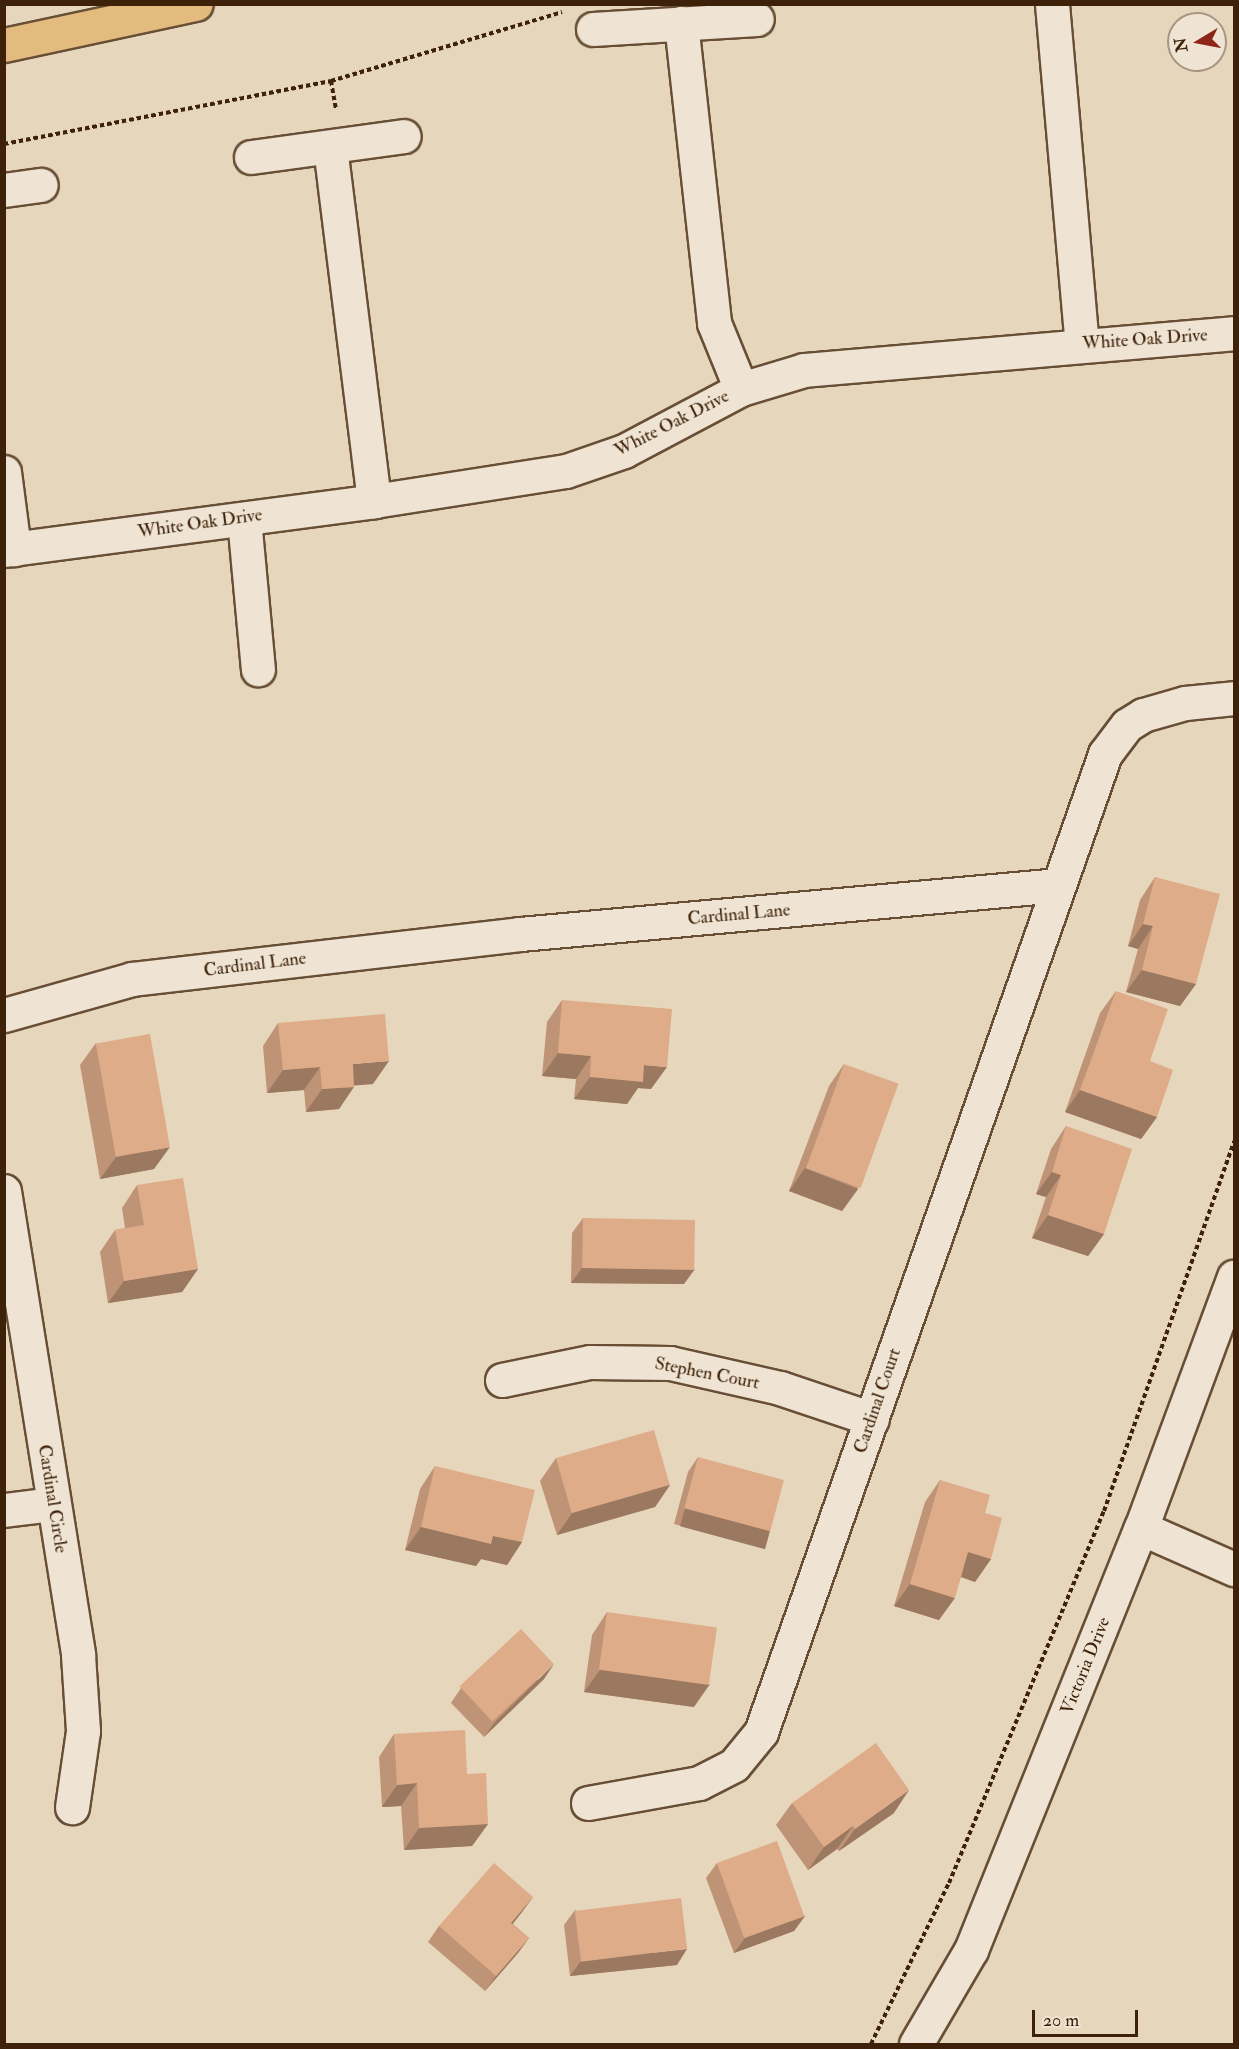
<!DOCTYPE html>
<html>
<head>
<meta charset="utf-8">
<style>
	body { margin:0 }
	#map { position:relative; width:1239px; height:2049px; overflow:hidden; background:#e6d6bc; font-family:"IM FELL Double Pica",serif }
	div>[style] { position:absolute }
	.path>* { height:4px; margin-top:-2px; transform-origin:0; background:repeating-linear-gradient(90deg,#3d2108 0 4.5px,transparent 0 7.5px) }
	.roads { filter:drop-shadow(2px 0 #674e35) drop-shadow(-2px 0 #674e35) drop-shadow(0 2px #674e35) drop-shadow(0 -2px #674e35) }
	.minor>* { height:33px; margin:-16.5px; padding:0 16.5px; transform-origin:16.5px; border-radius:16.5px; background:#efe4d3 }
	.major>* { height:33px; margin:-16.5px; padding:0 16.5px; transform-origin:16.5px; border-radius:16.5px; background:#e3bb7e }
	.wall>* { inset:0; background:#bf9476 }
	.shaded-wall>* { inset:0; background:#9b7860; transform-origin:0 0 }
	.building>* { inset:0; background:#deac89; transform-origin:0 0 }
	span { translate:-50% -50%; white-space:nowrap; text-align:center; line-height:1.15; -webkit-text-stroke:4.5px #efe4d3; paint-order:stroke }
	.street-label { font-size:18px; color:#3d2108 }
	.frame { position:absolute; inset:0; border:6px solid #3d2108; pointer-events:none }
	.north { position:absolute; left:1167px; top:12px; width:60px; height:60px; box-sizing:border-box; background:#efe4d3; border:2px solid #a89682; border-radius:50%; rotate:260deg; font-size:16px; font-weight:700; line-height:24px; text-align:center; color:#3d2108 }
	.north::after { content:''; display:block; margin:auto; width:21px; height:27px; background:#8f2418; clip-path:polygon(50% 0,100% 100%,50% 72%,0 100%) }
	.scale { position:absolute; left:1032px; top:2010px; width:106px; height:27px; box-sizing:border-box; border:3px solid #3d2108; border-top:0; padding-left:8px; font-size:18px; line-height:21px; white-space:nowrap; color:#3d2108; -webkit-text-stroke:4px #efe4d3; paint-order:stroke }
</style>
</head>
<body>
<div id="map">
	<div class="path">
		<div style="left:331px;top:81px;width:29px;rotate:80deg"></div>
		<div style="left:4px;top:144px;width:333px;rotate:-10.9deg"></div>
		<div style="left:331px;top:81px;width:241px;rotate:-16.6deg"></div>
		<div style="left:871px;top:2044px;width:179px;rotate:-64.2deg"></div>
		<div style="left:949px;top:1883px;width:403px;rotate:-67.4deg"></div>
		<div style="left:1104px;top:1511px;width:392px;rotate:-70.6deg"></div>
	</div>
	<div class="roads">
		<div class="minor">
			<div style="left:1052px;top:4px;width:342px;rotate:85deg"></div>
			<div style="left:681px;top:23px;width:302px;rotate:83.7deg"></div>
			<div style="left:714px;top:323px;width:71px;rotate:67.8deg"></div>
			<div style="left:593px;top:29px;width:164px;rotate:-3.5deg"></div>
			<div style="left:330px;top:147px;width:357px;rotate:82.9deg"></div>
			<div style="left:251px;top:157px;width:154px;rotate:-7.8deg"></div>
			<div style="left:4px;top:190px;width:37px;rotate:-8deg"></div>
			<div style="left:4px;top:472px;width:78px;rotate:82.6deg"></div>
			<div style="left:244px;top:519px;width:151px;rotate:84.7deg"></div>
			<div style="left:4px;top:550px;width:373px;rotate:-7.5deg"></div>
			<div style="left:374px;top:501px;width:194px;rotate:-8.9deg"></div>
			<div style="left:566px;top:471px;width:61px;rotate:-19deg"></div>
			<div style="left:624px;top:451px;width:132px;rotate:-27.9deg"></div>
			<div style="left:741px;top:389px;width:66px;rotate:-16.8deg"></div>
			<div style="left:804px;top:370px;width:432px;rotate:-4.9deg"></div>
			<div style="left:4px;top:1015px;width:133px;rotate:-15.7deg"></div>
			<div style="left:132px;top:979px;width:391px;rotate:-6.6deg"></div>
			<div style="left:520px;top:934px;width:540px;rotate:-5.2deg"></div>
			<div style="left:4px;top:1191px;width:470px;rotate:80.9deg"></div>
			<div style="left:78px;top:1655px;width:76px;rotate:86.2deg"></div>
			<div style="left:83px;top:1731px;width:77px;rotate:98.2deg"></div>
			<div style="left:502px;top:1380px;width:90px;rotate:-11.6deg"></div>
			<div style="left:590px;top:1362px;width:80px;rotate:0.7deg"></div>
			<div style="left:670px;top:1363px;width:113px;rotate:12.8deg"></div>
			<div style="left:780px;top:1388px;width:97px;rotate:18.6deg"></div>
			<div style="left:4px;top:1510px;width:48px;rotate:-7.1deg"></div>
			<div style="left:1141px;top:1528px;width:102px;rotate:23.8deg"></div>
			<div style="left:588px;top:1803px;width:113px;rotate:-10.2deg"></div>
			<div style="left:699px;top:1783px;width:39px;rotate:-27deg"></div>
			<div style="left:734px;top:1765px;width:43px;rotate:-50.7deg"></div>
			<div style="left:761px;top:1732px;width:1037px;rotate:-70.62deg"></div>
			<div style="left:1105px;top:754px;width:36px;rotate:-53deg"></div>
			<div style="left:1127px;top:725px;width:19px;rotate:-32deg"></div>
			<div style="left:1143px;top:715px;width:44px;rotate:-15.9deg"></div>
			<div style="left:1185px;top:703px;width:49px;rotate:-5.8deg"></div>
			<div style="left:916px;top:2044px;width:109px;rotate:-59.7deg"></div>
			<div style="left:971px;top:1950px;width:455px;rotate:-68.1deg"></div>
			<div style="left:1141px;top:1528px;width:268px;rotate:-69.7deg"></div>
		</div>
		<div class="major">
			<div style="left:4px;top:45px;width:196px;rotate:-12.1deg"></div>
		</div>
	</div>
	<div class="wall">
		<div style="clip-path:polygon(1155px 877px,1196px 984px,1180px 1006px,1126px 992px,1138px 949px,1128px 946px,1140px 900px)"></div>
		<div style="clip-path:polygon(1116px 991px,1150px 1061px,1157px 1117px,1141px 1139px,1065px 1112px,1100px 1013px)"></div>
		<div style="clip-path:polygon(562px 1000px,651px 1089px,638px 1088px,627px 1104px,574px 1099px,576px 1079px,542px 1076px,547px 1022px)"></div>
		<div style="clip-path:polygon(278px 1023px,373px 1084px,354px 1085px,339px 1109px,306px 1112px,304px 1090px,267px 1093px,263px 1046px)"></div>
		<div style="clip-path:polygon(96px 1043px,154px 1169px,100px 1179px,80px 1065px)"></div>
		<div style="clip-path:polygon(844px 1064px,858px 1189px,842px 1211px,789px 1191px,829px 1086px)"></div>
		<div style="clip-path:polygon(1066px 1126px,1104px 1234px,1088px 1256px,1032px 1238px,1046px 1197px,1036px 1194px,1051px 1149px)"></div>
		<div style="clip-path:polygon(137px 1185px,198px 1269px,182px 1292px,108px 1303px,100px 1252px,115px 1230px,125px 1228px,122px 1208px)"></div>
		<div style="clip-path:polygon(583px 1218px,684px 1284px,571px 1283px,572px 1233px)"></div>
		<div style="clip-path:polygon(698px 1457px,770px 1531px,759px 1547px,674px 1524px,688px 1472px)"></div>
		<div style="clip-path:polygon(556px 1458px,670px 1485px,655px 1507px,557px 1535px,540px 1481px)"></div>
		<div style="clip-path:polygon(435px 1466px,522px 1542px,507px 1565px,481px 1559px,476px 1566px,405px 1550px,420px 1489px)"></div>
		<div style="clip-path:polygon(940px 1480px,985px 1513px,991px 1559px,975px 1582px,961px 1577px,939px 1620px,894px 1606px,925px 1502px)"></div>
		<div style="clip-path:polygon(607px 1612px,694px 1707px,584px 1692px,592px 1635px)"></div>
		<div style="clip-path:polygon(544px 1679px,484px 1737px,451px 1703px,461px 1688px)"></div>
		<div style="clip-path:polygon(394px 1734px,467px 1774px,488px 1824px,472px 1846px,404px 1850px,401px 1806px,382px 1807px,379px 1757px)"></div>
		<div style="clip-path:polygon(792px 1803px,894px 1813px,839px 1851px,837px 1849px,808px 1870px,776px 1825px)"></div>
		<div style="clip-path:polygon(717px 1863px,805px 1916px,794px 1931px,734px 1953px,706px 1878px)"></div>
		<div style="clip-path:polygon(533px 1897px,522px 1912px,513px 1924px,529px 1938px,518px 1953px,485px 1991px,428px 1942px,439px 1926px)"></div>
		<div style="clip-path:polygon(575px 1910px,677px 1965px,570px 1976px,564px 1925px)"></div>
	</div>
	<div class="shaded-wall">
		<div style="clip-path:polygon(1143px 924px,1153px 926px,1138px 949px,1128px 946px)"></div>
		<div style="clip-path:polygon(1142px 970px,1196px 984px,1180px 1006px,1126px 992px)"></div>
		<div style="clip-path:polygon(558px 1053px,591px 1056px,576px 1079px,542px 1076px)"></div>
		<div style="clip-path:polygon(389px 1061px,373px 1084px,337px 1087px,353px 1064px)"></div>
		<div style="clip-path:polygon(644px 1065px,667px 1067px,651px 1089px,638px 1088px,627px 1104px,574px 1099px,590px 1077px)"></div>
		<div style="clip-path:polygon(320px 1067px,304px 1090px,267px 1093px,283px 1070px)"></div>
		<div style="clip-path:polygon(354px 1087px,339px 1109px,306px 1112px,322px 1089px)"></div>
		<div style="clip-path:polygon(1080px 1090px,1157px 1117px,1141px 1139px,1065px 1112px)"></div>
		<div style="clip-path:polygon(170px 1147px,154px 1169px,100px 1179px,116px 1157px)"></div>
		<div style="clip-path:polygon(805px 1168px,858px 1189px,842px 1211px,789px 1191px)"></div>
		<div style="clip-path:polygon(1052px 1172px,1061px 1175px,1046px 1197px,1036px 1194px)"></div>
		<div style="clip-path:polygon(1048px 1215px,1104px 1234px,1088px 1256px,1032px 1238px)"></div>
		<div style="clip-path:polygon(582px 1268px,695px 1269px,684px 1284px,571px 1283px)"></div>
		<div style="clip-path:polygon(198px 1269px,182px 1292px,108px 1303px,124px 1281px)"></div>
		<div style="clip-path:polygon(670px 1485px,655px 1507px,557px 1535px,572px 1513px)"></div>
		<div style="left:685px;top:1508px;width:88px;height:19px;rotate:15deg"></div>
		<div style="clip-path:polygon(421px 1527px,493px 1536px,522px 1542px,507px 1565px,481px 1559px,476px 1566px,405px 1550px)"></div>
		<div style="clip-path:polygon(968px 1552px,991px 1559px,975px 1582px,953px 1574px)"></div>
		<div style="clip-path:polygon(910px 1584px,955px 1598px,939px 1620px,894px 1606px)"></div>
		<div style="clip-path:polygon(554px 1664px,544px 1679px,484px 1737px,495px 1722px)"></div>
		<div style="clip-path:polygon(600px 1670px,710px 1684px,694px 1707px,584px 1692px)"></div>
		<div style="clip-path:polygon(417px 1783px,401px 1806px,382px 1807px,397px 1785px)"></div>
		<div style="clip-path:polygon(909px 1790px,894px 1813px,839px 1851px,855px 1829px)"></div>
		<div style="clip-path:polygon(488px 1824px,472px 1846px,404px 1850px,419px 1828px)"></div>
		<div style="clip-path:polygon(853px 1826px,837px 1849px,808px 1870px,824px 1847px)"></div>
		<div style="clip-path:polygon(533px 1897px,522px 1912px,501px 1938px,511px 1923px)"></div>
		<div style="clip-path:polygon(805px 1916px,794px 1931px,734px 1953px,745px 1938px)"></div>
		<div style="clip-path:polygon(529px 1938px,518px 1953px,485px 1991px,496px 1976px)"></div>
		<div style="clip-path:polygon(687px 1949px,677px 1965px,570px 1976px,581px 1961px)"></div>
	</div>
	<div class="building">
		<div style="clip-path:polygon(1155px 877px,1220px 894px,1196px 984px,1142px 970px,1153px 926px,1143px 924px)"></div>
		<div style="clip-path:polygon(1116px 991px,1168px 1009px,1150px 1061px,1173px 1070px,1157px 1117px,1080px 1090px)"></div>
		<div style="clip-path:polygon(562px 1000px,672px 1009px,667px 1067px,644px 1065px,643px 1082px,590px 1077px,591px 1056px,558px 1053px)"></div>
		<div style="clip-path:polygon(385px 1014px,389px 1061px,353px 1064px,354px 1087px,322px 1089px,320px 1067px,283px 1070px,278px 1023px)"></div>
		<div style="left:150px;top:1034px;width:115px;height:55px;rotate:80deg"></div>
		<div style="left:844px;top:1064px;width:58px;height:111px;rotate:20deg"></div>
		<div style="clip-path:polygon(1066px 1126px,1132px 1149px,1104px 1234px,1048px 1215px,1061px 1175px,1052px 1172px)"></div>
		<div style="clip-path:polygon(183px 1178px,198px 1269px,124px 1281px,115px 1230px,144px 1225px,137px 1185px)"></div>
		<div style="left:583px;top:1218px;width:112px;height:50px;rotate:1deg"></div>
		<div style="left:654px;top:1430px;width:57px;height:102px;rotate:74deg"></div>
		<div style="left:698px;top:1457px;width:89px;height:53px;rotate:15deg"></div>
		<div style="clip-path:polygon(435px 1466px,535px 1490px,522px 1542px,493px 1536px,491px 1544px,421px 1527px)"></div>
		<div style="clip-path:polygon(940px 1480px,990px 1495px,985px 1513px,1002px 1518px,991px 1559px,968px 1552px,955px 1598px,910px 1584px)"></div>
		<div style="left:607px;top:1612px;width:111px;height:58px;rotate:8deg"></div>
		<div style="left:521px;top:1629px;width:48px;height:84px;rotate:47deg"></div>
		<div style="clip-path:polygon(465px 1730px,467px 1774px,486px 1773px,488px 1824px,419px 1828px,417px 1783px,397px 1785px,394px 1734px)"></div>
		<div style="clip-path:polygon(876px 1743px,909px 1790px,855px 1829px,853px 1826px,824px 1847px,792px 1803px)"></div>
		<div style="left:777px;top:1841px;width:80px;height:64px;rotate:70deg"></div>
		<div style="clip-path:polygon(494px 1863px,533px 1897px,511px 1923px,529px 1938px,496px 1976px,439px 1926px)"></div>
		<div style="left:681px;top:1898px;width:51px;height:107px;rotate:83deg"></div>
	</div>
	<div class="street-label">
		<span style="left:1145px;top:340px;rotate:-4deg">White Oak Drive</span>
		<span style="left:672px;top:424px;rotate:-27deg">White Oak Drive</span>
		<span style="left:200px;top:524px;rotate:-8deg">White Oak Drive</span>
		<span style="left:739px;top:915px;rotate:-5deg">Cardinal Lane</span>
		<span style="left:255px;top:965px;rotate:-7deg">Cardinal Lane</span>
		<span style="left:707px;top:1374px;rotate:11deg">Stephen Court</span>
		<span style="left:878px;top:1401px;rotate:-71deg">Cardinal Court</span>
		<span style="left:52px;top:1499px;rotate:81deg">Cardinal Circle</span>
		<span style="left:1086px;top:1666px;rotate:-68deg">Victoria Drive</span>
	</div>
	<div class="frame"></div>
	<div class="north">N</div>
	<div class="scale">20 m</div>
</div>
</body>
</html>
